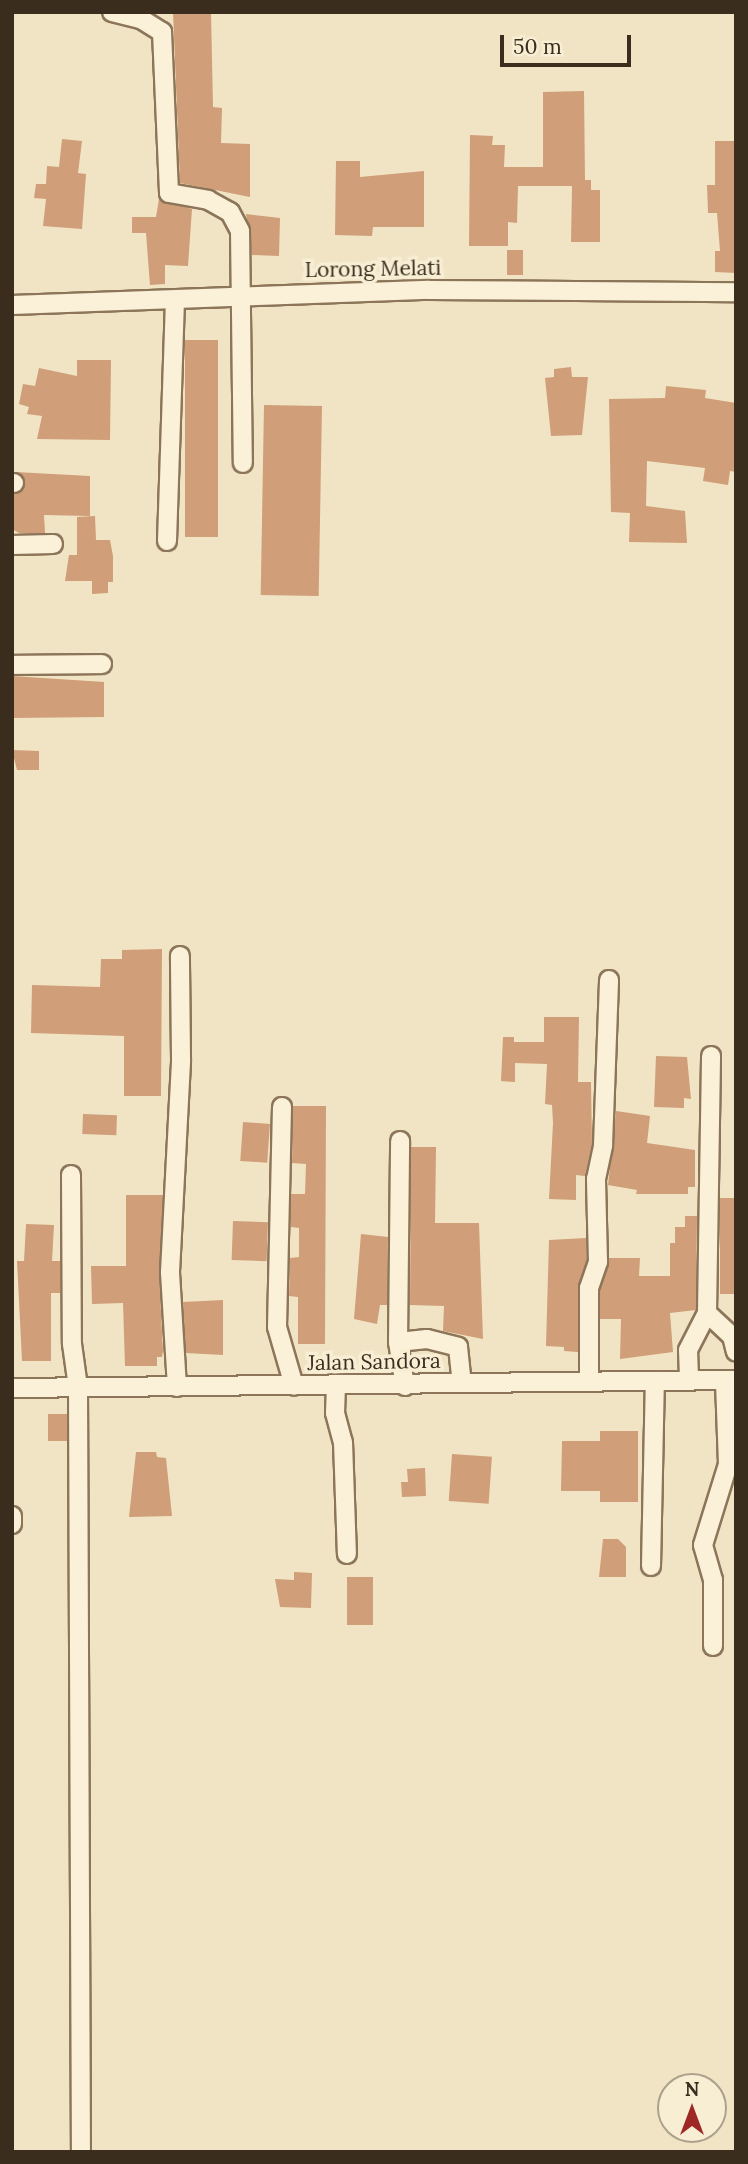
<!DOCTYPE html>
<html>
<head>
<meta charset="utf-8">
<style>
	body { margin:0 }
	#map { position:relative; width:748px; height:2164px; overflow:hidden; background:#f0e4c4; font-family:Lora,serif }
	div>[style] { position:absolute }
	.building>* { inset:0; background:#d09e78; transform-origin:0 0 }
	.roads { filter:drop-shadow(2px 0 #8c7559) drop-shadow(-2px 0 #8c7559) drop-shadow(0 2px #8c7559) drop-shadow(0 -2px #8c7559) }
	.minor>* { height:18px; margin:-9px; padding:0 9px; transform-origin:9px; border-radius:9px; background:#faf1d8 }
	span { translate:-50% -50%; white-space:nowrap; text-align:center; line-height:1.15; -webkit-text-stroke:7px #f7eed4; paint-order:stroke }
	.street-label { font-size:21px; color:#3b2d1e }
	.frame { position:absolute; inset:0; border:14px solid #3b2d1e; pointer-events:none }
	.north { position:absolute; left:657px; top:2073px; width:70px; height:70px; box-sizing:border-box; background:#f7eed4; border:2px solid #aca18b; border-radius:50%; rotate:0deg; font-size:19px; font-weight:700; line-height:28px; text-align:center; color:#3b2d1e }
	.north::after { content:''; display:block; margin:auto; width:24px; height:32px; background:#9e2826; clip-path:polygon(50% 0,100% 100%,50% 72%,0 100%) }
	.scale { position:absolute; left:500px; top:35px; width:131px; height:32px; box-sizing:border-box; border:4px solid #3b2d1e; border-top:0; padding-left:9px; font-size:21px; line-height:24px; white-space:nowrap; color:#3b2d1e; -webkit-text-stroke:5px #f7eed4; paint-order:stroke }
</style>
</head>
<body>
<div id="map">
	<div class="building">
		<div style="clip-path:polygon(173px 12px,211px 12px,213px 107px,222px 108px,221px 143px,250px 144px,250px 197px,180px 183px)"></div>
		<div style="clip-path:polygon(584px 91px,585px 180px,591px 180px,591px 190px,600px 190px,600px 242px,571px 242px,572px 186px,518px 186px,517px 223px,508px 222px,508px 246px,469px 246px,470px 135px,493px 136px,492px 145px,505px 145px,504px 167px,543px 167px,543px 92px)"></div>
		<div style="clip-path:polygon(62px 139px,82px 141px,78px 173px,86px 174px,82px 229px,43px 226px,46px 199px,34px 198px,36px 184px,46px 184px,47px 166px,59px 167px)"></div>
		<div style="clip-path:polygon(715px 141px,736px 141px,736px 273px,715px 272px,715px 251px,720px 251px,717px 213px,708px 213px,707px 185px,715px 185px)"></div>
		<div style="clip-path:polygon(336px 161px,360px 161px,360px 177px,424px 171px,424px 227px,373px 227px,372px 236px,335px 235px)"></div>
		<div style="clip-path:polygon(159px 199px,192px 209px,188px 266px,165px 265px,165px 284px,150px 285px,146px 233px,132px 233px,132px 217px,156px 217px)"></div>
		<div style="clip-path:polygon(246px 214px,280px 218px,279px 256px,252px 255px)"></div>
		<div style="left:507px;top:250px;width:16px;height:25px"></div>
		<div style="left:185px;top:340px;width:33px;height:197px"></div>
		<div style="clip-path:polygon(77px 360px,111px 360px,110px 440px,37px 439px,42px 416px,27px 414px,29px 407px,19px 404px,23px 384px,35px 386px,39px 368px,77px 376px)"></div>
		<div style="clip-path:polygon(571px 367px,572px 377px,588px 377px,582px 435px,551px 436px,545px 378px,554px 377px,554px 369px)"></div>
		<div style="clip-path:polygon(666px 386px,706px 390px,705px 398px,736px 403px,736px 472px,730px 471px,728px 485px,703px 481px,705px 468px,647px 461px,646px 506px,685px 511px,687px 543px,629px 542px,630px 513px,611px 512px,609px 399px,665px 398px)"></div>
		<div style="left:264px;top:405px;width:58px;height:190px;rotate:1deg"></div>
		<div style="clip-path:polygon(15px 472px,90px 476px,90px 516px,44px 515px,45px 533px,19px 533px,12px 529px,12px 494px,20px 492px,25px 482px)"></div>
		<div style="clip-path:polygon(95px 516px,96px 540px,110px 540px,113px 556px,113px 582px,108px 582px,108px 593px,92px 594px,92px 581px,65px 581px,69px 555px,77px 555px,77px 517px)"></div>
		<div style="clip-path:polygon(12px 676px,104px 682px,104px 717px,12px 718px)"></div>
		<div style="clip-path:polygon(12px 750px,39px 751px,39px 770px,17px 770px)"></div>
		<div style="clip-path:polygon(162px 949px,161px 1096px,124px 1096px,124px 1036px,31px 1033px,32px 985px,100px 987px,101px 959px,122px 959px,122px 950px)"></div>
		<div style="clip-path:polygon(544px 1017px,579px 1017px,578px 1082px,591px 1082px,592px 1144px,585px 1176px,576px 1175px,576px 1200px,549px 1199px,553px 1123px,552px 1105px,545px 1104px,547px 1064px,515px 1063px,515px 1082px,501px 1081px,503px 1037px,514px 1037px,514px 1042px,544px 1042px)"></div>
		<div style="clip-path:polygon(656px 1056px,687px 1057px,691px 1099px,684px 1098px,684px 1108px,654px 1107px)"></div>
		<div style="clip-path:polygon(293px 1106px,326px 1106px,325px 1344px,298px 1344px,298px 1297px,289px 1296px,290px 1258px,299px 1257px,299px 1228px,291px 1227px,291px 1194px,305px 1194px,306px 1164px,292px 1163px)"></div>
		<div style="clip-path:polygon(616px 1111px,650px 1116px,647px 1143px,695px 1150px,695px 1187px,688px 1187px,688px 1194px,636px 1194px,637px 1190px,608px 1185px)"></div>
		<div style="left:83px;top:1114px;width:34px;height:20px;rotate:2deg"></div>
		<div style="left:243px;top:1122px;width:27px;height:39px;rotate:4deg"></div>
		<div style="clip-path:polygon(411px 1147px,436px 1147px,435px 1223px,479px 1223px,483px 1339px,443px 1331px,444px 1306px,410px 1305px)"></div>
		<div style="clip-path:polygon(126px 1195px,163px 1195px,159px 1273px,163px 1351px,162px 1357px,157px 1357px,157px 1366px,125px 1366px,123px 1303px,92px 1304px,91px 1266px,126px 1266px)"></div>
		<div style="left:720px;top:1198px;width:16px;height:96px"></div>
		<div style="clip-path:polygon(685px 1216px,697px 1216px,696px 1310px,670px 1313px,673px 1352px,620px 1359px,621px 1319px,600px 1319px,600px 1290px,609px 1258px,640px 1258px,639px 1276px,670px 1276px,670px 1243px,675px 1243px,675px 1227px,685px 1227px)"></div>
		<div style="left:233px;top:1221px;width:35px;height:39px;rotate:2deg"></div>
		<div style="clip-path:polygon(26px 1224px,54px 1225px,52px 1261px,60px 1261px,60px 1293px,51px 1293px,51px 1361px,22px 1361px,17px 1261px,24px 1261px)"></div>
		<div style="clip-path:polygon(361px 1234px,388px 1237px,387px 1305px,380px 1305px,377px 1324px,354px 1319px)"></div>
		<div style="clip-path:polygon(586px 1238px,587px 1260px,578px 1288px,578px 1352px,564px 1351px,564px 1347px,546px 1346px,549px 1240px)"></div>
		<div style="clip-path:polygon(223px 1300px,223px 1355px,186px 1353px,183px 1302px)"></div>
		<div style="left:67px;top:1414px;width:27px;height:19px;rotate:90deg"></div>
		<div style="clip-path:polygon(600px 1431px,638px 1431px,638px 1502px,600px 1502px,600px 1491px,561px 1491px,562px 1441px,600px 1441px)"></div>
		<div style="clip-path:polygon(136px 1452px,156px 1452px,157px 1457px,166px 1458px,172px 1516px,129px 1517px)"></div>
		<div style="left:452px;top:1454px;width:40px;height:47px;rotate:4deg"></div>
		<div style="clip-path:polygon(425px 1468px,426px 1496px,402px 1497px,401px 1482px,408px 1482px,407px 1469px)"></div>
		<div style="clip-path:polygon(603px 1539px,618px 1539px,626px 1547px,626px 1577px,599px 1577px)"></div>
		<div style="clip-path:polygon(294px 1572px,312px 1573px,311px 1608px,280px 1607px,275px 1579px,294px 1580px)"></div>
		<div style="left:347px;top:1577px;width:26px;height:48px"></div>
	</div>
	<div class="roads">
		<div class="minor">
			<div style="left:112px;top:12px;width:30px;rotate:14deg"></div>
			<div style="left:141px;top:19px;width:25px;rotate:32deg"></div>
			<div style="left:162px;top:32px;width:161px;rotate:87.5deg"></div>
			<div style="left:169px;top:193px;width:40px;rotate:10deg"></div>
			<div style="left:208px;top:200px;width:25px;rotate:29deg"></div>
			<div style="left:230px;top:212px;width:21px;rotate:62deg"></div>
			<div style="left:240px;top:231px;width:232px;rotate:89.3deg"></div>
			<div style="left:12px;top:305px;width:417px;rotate:-2.1deg"></div>
			<div style="left:429px;top:290px;width:307px;rotate:0.4deg"></div>
			<div style="left:12px;top:483px;width:2px"></div>
			<div style="left:167px;top:541px;width:239px;rotate:-88.1deg"></div>
			<div style="left:12px;top:545px;width:41px;rotate:-1.4deg"></div>
			<div style="left:12px;top:665px;width:90px;rotate:-0.6deg"></div>
			<div style="left:282px;top:1107px;width:220px;rotate:91.3deg"></div>
			<div style="left:277px;top:1327px;width:61px;rotate:73.9deg"></div>
			<div style="left:71px;top:1175px;width:169px;rotate:89.7deg"></div>
			<div style="left:72px;top:1344px;width:43px;rotate:82.1deg"></div>
			<div style="left:78px;top:1387px;width:765px;rotate:89.78deg"></div>
			<div style="left:707px;top:1313px;width:34px;rotate:43deg"></div>
			<div style="left:732px;top:1336px;width:16px;rotate:76deg"></div>
			<div style="left:398px;top:1342px;width:201px;rotate:-89.4deg"></div>
			<div style="left:689px;top:1378px;width:28px;rotate:-92deg"></div>
			<div style="left:688px;top:1350px;width:42px;rotate:-62.8deg"></div>
			<div style="left:707px;top:1313px;width:257px;rotate:-89.1deg"></div>
			<div style="left:589px;top:1381px;width:93px;rotate:-90deg"></div>
			<div style="left:589px;top:1288px;width:28px;rotate:-71deg"></div>
			<div style="left:598px;top:1262px;width:83px;rotate:-91.4deg"></div>
			<div style="left:596px;top:1179px;width:35px;rotate:-78deg"></div>
			<div style="left:603px;top:1145px;width:165px;rotate:-87.9deg"></div>
			<div style="left:336px;top:1385px;width:28px;rotate:92deg"></div>
			<div style="left:335px;top:1413px;width:30px;rotate:75deg"></div>
			<div style="left:343px;top:1442px;width:112px;rotate:88deg"></div>
			<div style="left:405px;top:1386px;width:45px;rotate:-99deg"></div>
			<div style="left:398px;top:1342px;width:29px;rotate:-6deg"></div>
			<div style="left:427px;top:1339px;width:32px;rotate:14deg"></div>
			<div style="left:458px;top:1347px;width:36px;rotate:84deg"></div>
			<div style="left:177px;top:1387px;width:115px;rotate:-93.5deg"></div>
			<div style="left:170px;top:1272px;width:213px;rotate:-87deg"></div>
			<div style="left:181px;top:1059px;width:103px;rotate:-90.6deg"></div>
			<div style="left:12px;top:1388px;width:724px;rotate:-0.63deg"></div>
			<div style="left:12px;top:1516px;width:8px;rotate:90deg"></div>
			<div style="left:651px;top:1566px;width:184px;rotate:-88.8deg"></div>
			<div style="left:713px;top:1646px;width:66px;rotate:-90deg"></div>
			<div style="left:713px;top:1580px;width:36px;rotate:-106deg"></div>
			<div style="left:703px;top:1545px;width:85px;rotate:-72.8deg"></div>
			<div style="left:728px;top:1464px;width:82px;rotate:-92.1deg"></div>
		</div>
	</div>
	<div class="street-label">
		<span style="left:373px;top:269px;rotate:-1deg">Lorong Melati</span>
		<span style="left:374px;top:1362px;rotate:-1deg">Jalan Sandora</span>
	</div>
	<div class="frame"></div>
	<div class="north">N</div>
	<div class="scale">50 m</div>
</div>
</body>
</html>
